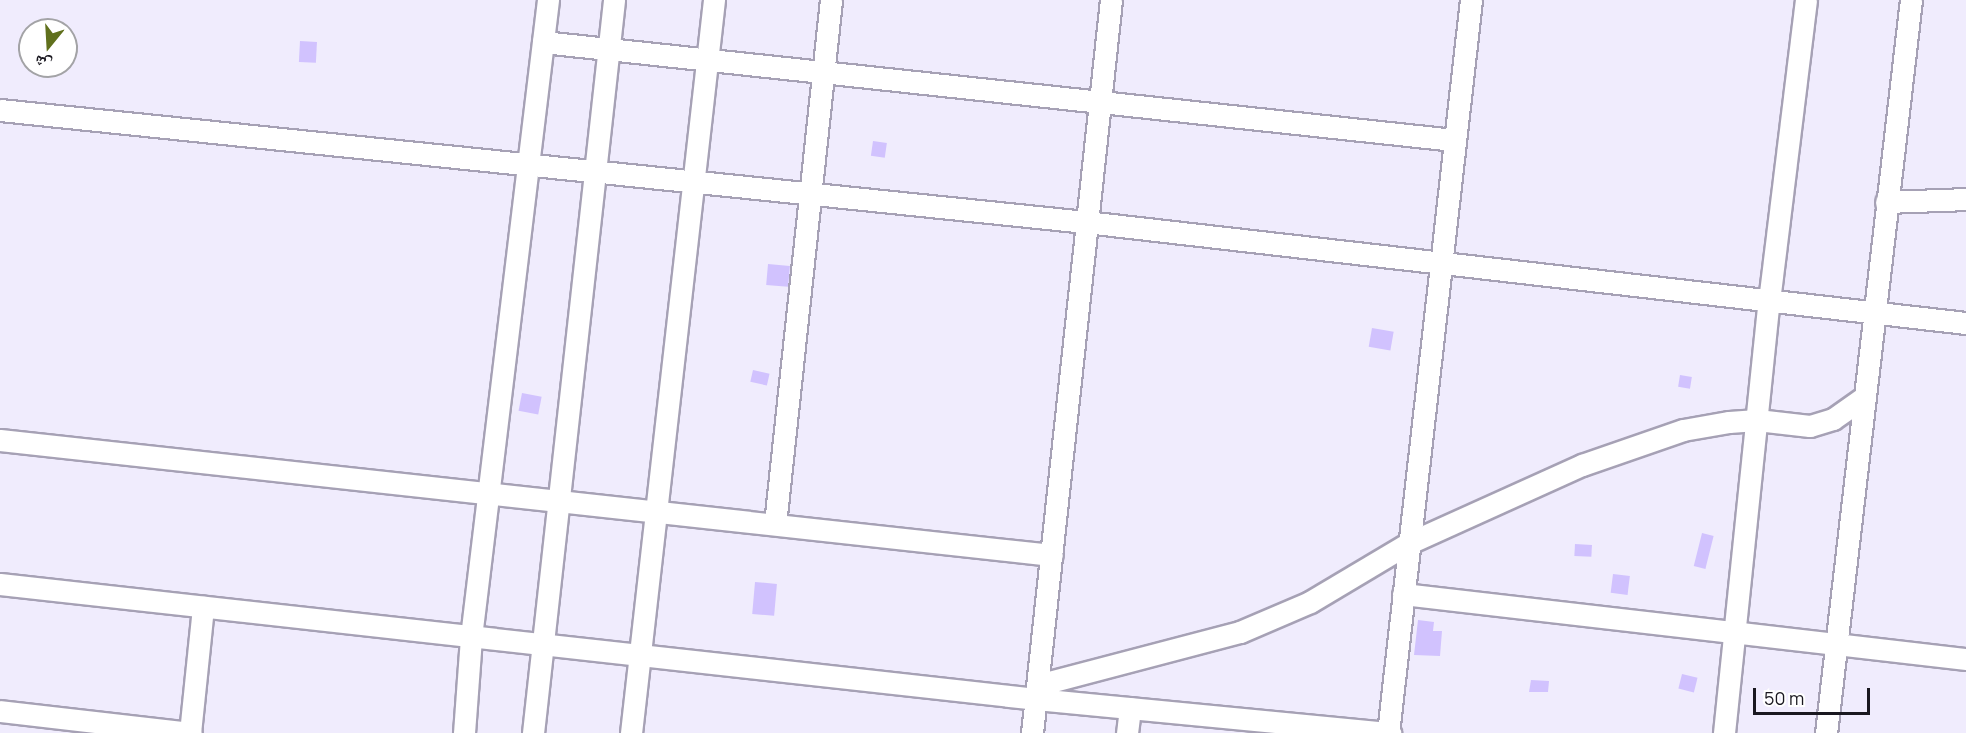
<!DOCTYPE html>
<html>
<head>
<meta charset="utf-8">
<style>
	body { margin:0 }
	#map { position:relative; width:1966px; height:733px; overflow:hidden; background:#f0ecfd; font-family:Manrope,"Noto Naskh Arabic",sans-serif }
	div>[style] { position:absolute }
	.building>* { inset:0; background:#d1c2fe; transform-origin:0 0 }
	.roads { filter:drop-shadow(2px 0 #a6a1b5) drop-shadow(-2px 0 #a6a1b5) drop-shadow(0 2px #a6a1b5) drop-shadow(0 -2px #a6a1b5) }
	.minor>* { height:21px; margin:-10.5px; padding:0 10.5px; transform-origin:10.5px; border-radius:10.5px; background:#fff }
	span { translate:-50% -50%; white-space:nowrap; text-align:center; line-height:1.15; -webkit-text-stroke:4.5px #fff; paint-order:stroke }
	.north { position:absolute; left:18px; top:18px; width:60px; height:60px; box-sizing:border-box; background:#fff; border:2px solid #a3a3a6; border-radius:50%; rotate:198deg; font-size:16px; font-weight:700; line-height:24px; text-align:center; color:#1a1820 }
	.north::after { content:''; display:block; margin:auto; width:21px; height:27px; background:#60701d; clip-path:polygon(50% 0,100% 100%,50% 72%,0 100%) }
	.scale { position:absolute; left:1753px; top:688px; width:117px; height:27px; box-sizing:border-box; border:3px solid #1a1820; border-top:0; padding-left:8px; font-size:18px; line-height:21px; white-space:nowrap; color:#1a1820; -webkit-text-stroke:4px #fff; paint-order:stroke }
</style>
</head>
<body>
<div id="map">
	<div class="building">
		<div style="left:300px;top:41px;width:17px;height:21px;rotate:3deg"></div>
		<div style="left:873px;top:141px;width:14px;height:15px;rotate:8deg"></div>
		<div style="left:768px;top:264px;width:22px;height:21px;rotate:5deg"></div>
		<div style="left:1372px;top:328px;width:22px;height:19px;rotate:10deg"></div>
		<div style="left:753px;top:370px;width:17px;height:12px;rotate:13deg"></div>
		<div style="left:1680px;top:375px;width:12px;height:12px;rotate:9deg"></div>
		<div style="left:522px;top:393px;width:20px;height:18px;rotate:11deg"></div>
		<div style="left:1702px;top:533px;width:12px;height:34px;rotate:14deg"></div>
		<div style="left:1575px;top:544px;width:17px;height:12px;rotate:3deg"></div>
		<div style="left:1613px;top:574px;width:17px;height:19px;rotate:7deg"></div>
		<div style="left:755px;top:582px;width:22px;height:32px;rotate:5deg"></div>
		<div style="clip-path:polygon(1418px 620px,1434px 622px,1433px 631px,1442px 631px,1440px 656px,1414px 655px)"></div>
		<div style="left:1682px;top:674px;width:16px;height:15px;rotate:14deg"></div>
		<div style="clip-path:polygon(1531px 680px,1549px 681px,1548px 692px,1529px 692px)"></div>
	</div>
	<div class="roads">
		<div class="minor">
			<div style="left:543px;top:42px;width:916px;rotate:6.14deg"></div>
			<div style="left:0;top:110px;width:1092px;rotate:5.89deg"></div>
			<div style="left:1086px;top:222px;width:886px;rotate:6.55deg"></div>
			<div style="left:1886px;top:202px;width:80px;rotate:-2.1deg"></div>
			<div style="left:0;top:440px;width:1058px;rotate:6.24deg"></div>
			<div style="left:775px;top:524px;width:527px;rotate:-83.9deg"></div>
			<div style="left:0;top:584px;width:1042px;rotate:6.33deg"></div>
			<div style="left:1036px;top:699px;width:356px;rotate:5.5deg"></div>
			<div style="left:1403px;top:594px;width:567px;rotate:6.59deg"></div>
			<div style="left:1038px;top:685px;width:209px;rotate:-14.7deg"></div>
			<div style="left:1240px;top:632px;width:76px;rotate:-23.2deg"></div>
			<div style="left:1310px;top:602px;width:115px;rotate:-30.8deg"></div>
			<div style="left:1409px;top:543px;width:190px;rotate:-24.3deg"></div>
			<div style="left:1582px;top:465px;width:107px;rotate:-19.1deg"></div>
			<div style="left:1683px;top:430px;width:47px;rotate:-9.9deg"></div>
			<div style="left:1729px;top:422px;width:28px;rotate:-4deg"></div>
			<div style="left:1757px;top:420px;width:53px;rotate:6.5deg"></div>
			<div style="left:1810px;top:426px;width:24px;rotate:-17deg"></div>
			<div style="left:1833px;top:419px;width:35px;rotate:-35deg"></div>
			<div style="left:0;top:711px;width:192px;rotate:6.6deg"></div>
			<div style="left:190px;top:733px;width:127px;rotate:-84.1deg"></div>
			<div style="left:464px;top:733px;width:96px;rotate:-85.8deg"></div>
			<div style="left:471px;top:637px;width:642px;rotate:-83.11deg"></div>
			<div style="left:533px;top:733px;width:737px;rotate:-83.69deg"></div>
			<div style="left:631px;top:733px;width:738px;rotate:-83.54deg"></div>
			<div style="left:1032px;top:733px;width:737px;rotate:-83.85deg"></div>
			<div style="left:1127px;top:733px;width:25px;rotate:-83deg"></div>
			<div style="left:1388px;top:733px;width:738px;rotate:-83.54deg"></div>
			<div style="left:1724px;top:733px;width:434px;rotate:-84.1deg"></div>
			<div style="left:1769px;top:301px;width:303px;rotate:-83deg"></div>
			<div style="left:1826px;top:733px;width:738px;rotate:-83.39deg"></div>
		</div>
	</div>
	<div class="north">ش</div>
	<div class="scale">50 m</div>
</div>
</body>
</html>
